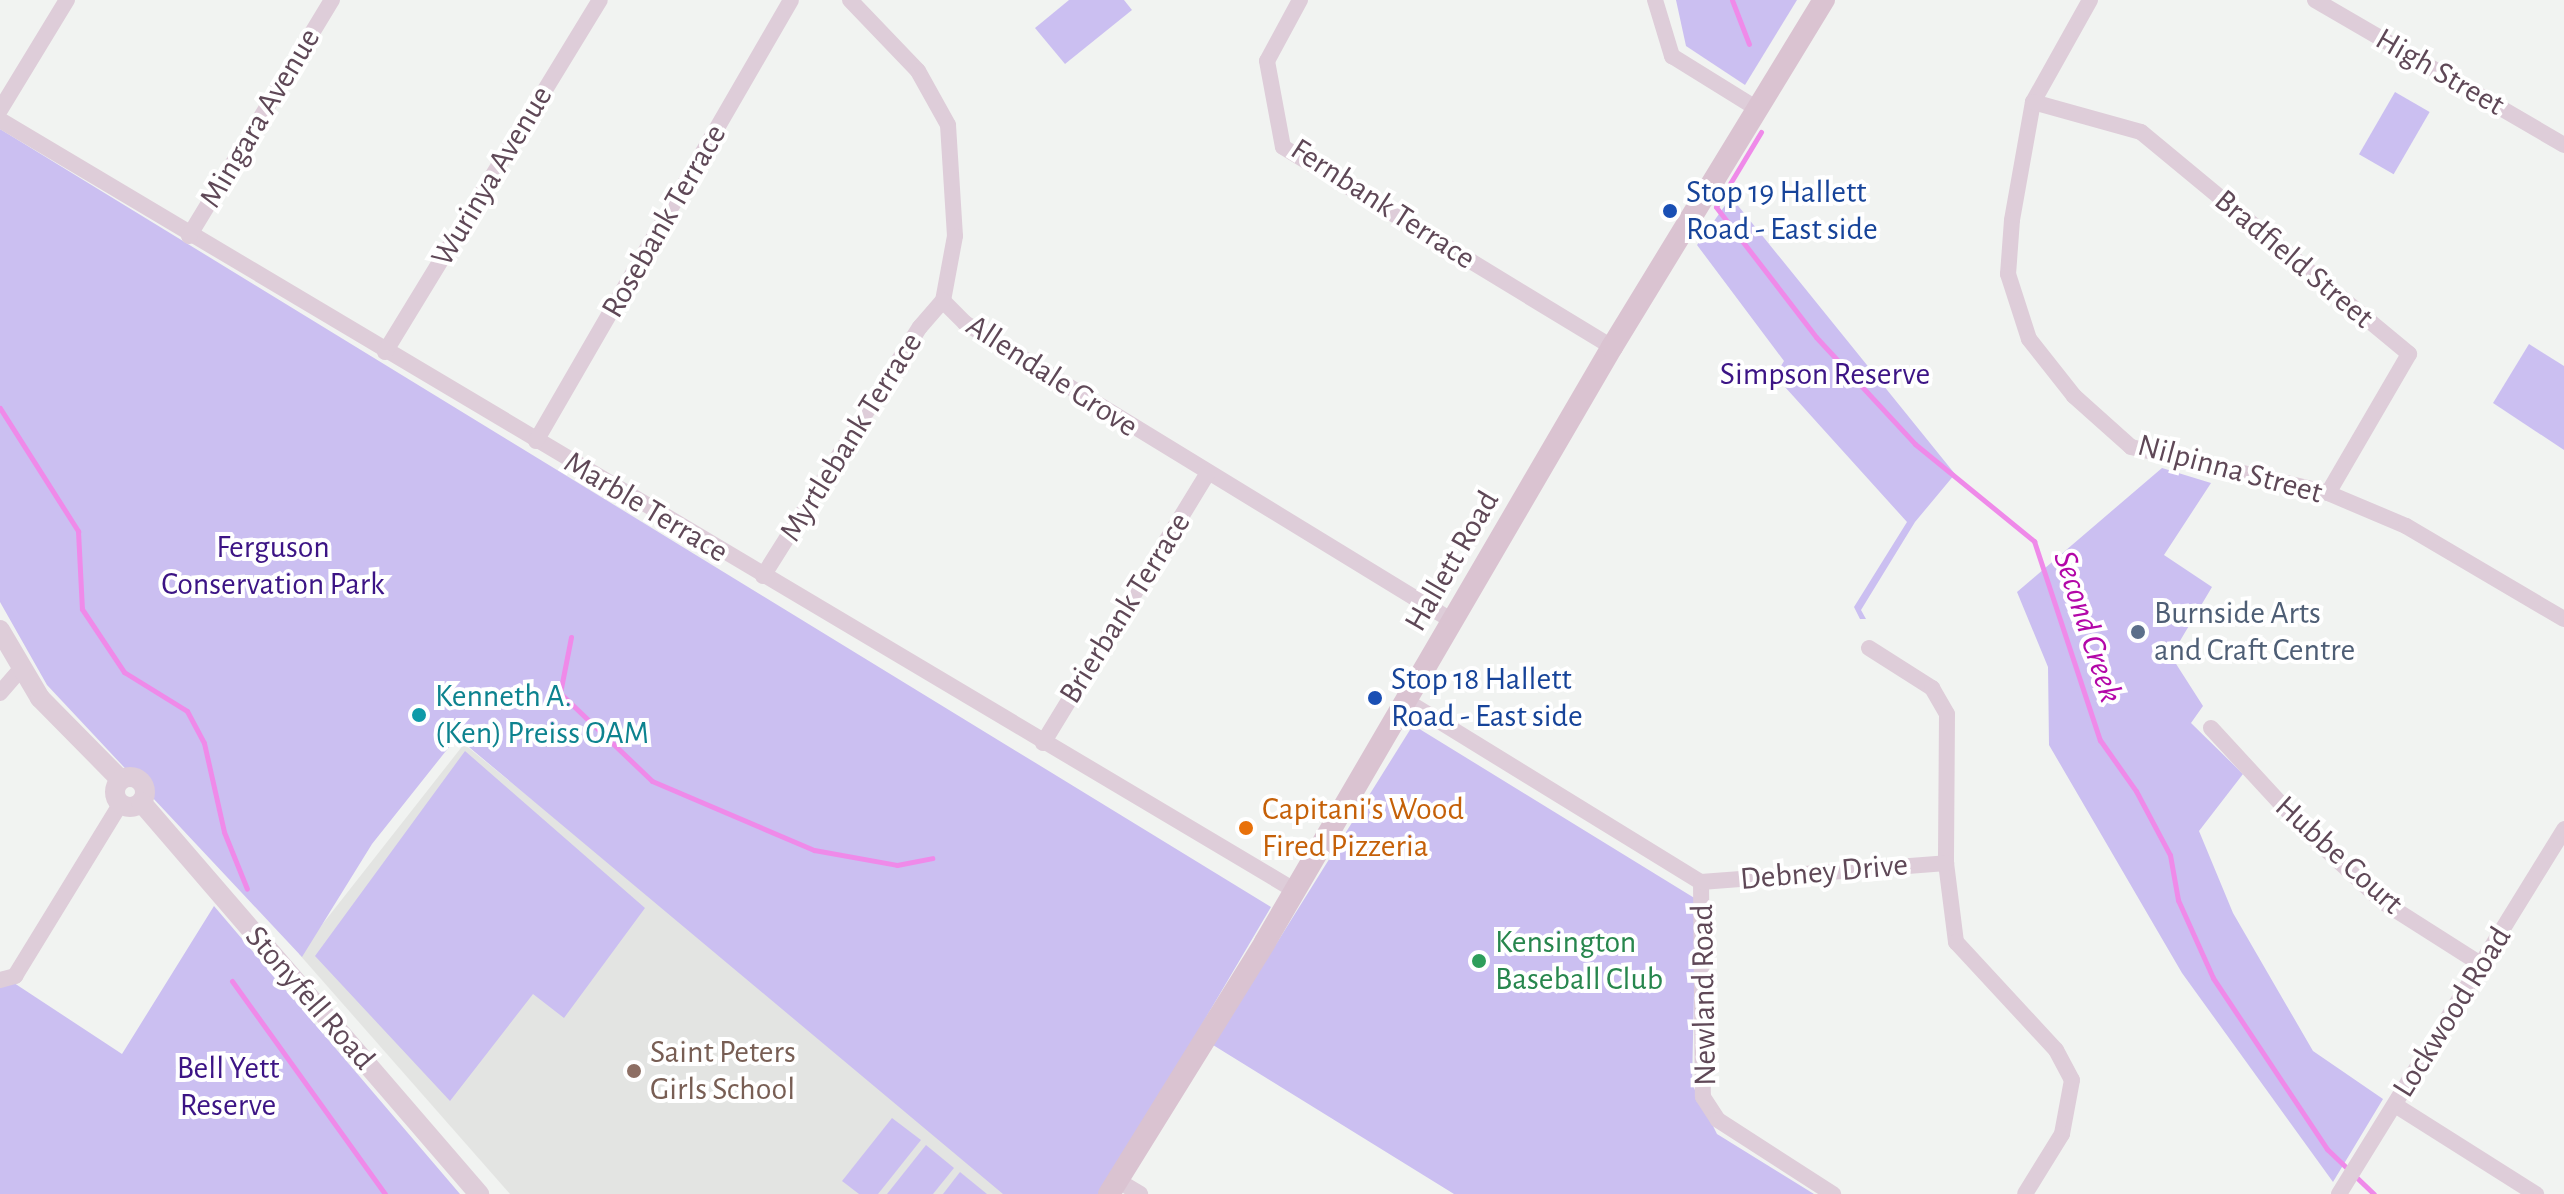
<!DOCTYPE html>
<html>
<head>
<meta charset="utf-8">
<style>
	body { margin:0 }
	#map { position:relative; width:2564px; height:1194px; overflow:hidden; background:#f1f3f1; font-family:"Alegreya Sans",sans-serif }
	div>[style] { position:absolute }
	.education>* { inset:0; background:#e3e4e2 }
	.green>* { inset:0; background:#cbbff1; transform-origin:0 0 }
	.stream>* { height:5px; margin:-2.5px; padding:0 2.5px; transform-origin:2.5px; border-radius:2.5px; background:#ef8ae9 }
	.minor>* { height:16px; margin:-8px; padding:0 8px; transform-origin:8px; border-radius:8px; background:#decdd9 }
	.tertiary>* { height:20px; margin:-10px; padding:0 10px; transform-origin:10px; border-radius:10px; background:#decdd9 }
	.tertiary>.ring { margin:-10px; padding:0; box-sizing:content-box; background:none; border:20px solid #decdd9; border-radius:50% }
	.secondary>* { height:22px; margin:-11px; padding:0 11px; transform-origin:11px; border-radius:11px; background:#dac3d1 }
	.dots>* { width:22px; height:22px; translate:-50% -50%; box-sizing:border-box; border:4px solid #fff; border-radius:50% }
	span { translate:-50% -50%; white-space:nowrap; text-align:center; line-height:1.15; -webkit-text-stroke:8px #fff; paint-order:stroke }
	.street-label { font-size:32px; color:#5f4857 }
	.transit-label { font-size:32px; color:#164399 }
	.left { translate:0 -50%; text-align:left }
	.park-label { font-size:32px; color:#3c1485 }
	.service-label { font-size:32px; color:#4e5e75 }
	.culture-label { font-size:32px; color:#0d838f }
	.food-label { font-size:32px; color:#c56008 }
	.leisure-label { font-size:32px; color:#27864d }
	.education-label { font-size:32px; color:#785e54 }
	.water-label { font-size:34px; color:#b307a8; font-style:italic }
</style>
</head>
<body>
<div id="map">
	<div class="education">
		<div style="clip-path:polygon(464px 744px,1017px 1194px,510px 1194px,299px 954px)"></div>
	</div>
	<div class="green">
		<div style="clip-path:polygon(1069px 0,1124px 0,1132px 10px,1065px 64px,1035px 28px)"></div>
		<div style="clip-path:polygon(1676px 0,1797px 0,1745px 85px,1686px 46px)"></div>
		<div style="left:2395px;top:92px;width:40px;height:72px;rotate:30deg"></div>
		<div style="clip-path:polygon(0 129px,1271px 907px,1102px 1194px,1003px 1194px,457px 737px,372px 844px,302px 957px,47px 685px,0 602px)"></div>
		<div style="clip-path:polygon(1731px 197px,1955px 474px,1915px 522px,1861px 610px,1866px 619px,1860px 619px,1854px 607px,1907px 522px,1775px 376px,1784px 361px,1697px 245px)"></div>
		<div style="clip-path:polygon(2529px 344px,2564px 366px,2564px 450px,2493px 403px)"></div>
		<div style="clip-path:polygon(2162px 468px,2211px 483px,2164px 555px,2212px 587px,2171px 656px,2203px 706px,2191px 723px,2243px 774px,2199px 831px,2233px 913px,2313px 1051px,2383px 1099px,2333px 1182px,2182px 973px,2049px 745px,2048px 667px,2017px 592px)"></div>
		<div style="clip-path:polygon(1413px 725px,1696px 899px,1692px 1084px,1717px 1134px,1814px 1194px,1454px 1194px,1213px 1045px)"></div>
		<div style="clip-path:polygon(465px 751px,645px 908px,564px 1018px,533px 994px,450px 1101px,315px 956px)"></div>
		<div style="clip-path:polygon(214px 906px,460px 1194px,0 1194px,0 984px,11px 981px,122px 1054px)"></div>
		<div style="clip-path:polygon(892px 1118px,921px 1140px,878px 1194px,859px 1194px,842px 1181px)"></div>
		<div style="clip-path:polygon(926px 1145px,954px 1168px,933px 1194px,887px 1194px)"></div>
		<div style="clip-path:polygon(960px 1172px,987px 1194px,943px 1194px)"></div>
	</div>
	<div class="stream">
		<div style="left:1732px;top:0;width:47px;rotate:68.9deg"></div>
		<div style="left:1761px;top:132px;width:87px;rotate:121deg"></div>
		<div style="left:1716px;top:207px;width:164px;rotate:52.4deg"></div>
		<div style="left:1816px;top:337px;width:146px;rotate:47.2deg"></div>
		<div style="left:1915px;top:444px;width:154px;rotate:39.2deg"></div>
		<div style="left:2034px;top:541px;width:210px;rotate:71.7deg"></div>
		<div style="left:2100px;top:740px;width:62px;rotate:54.8deg"></div>
		<div style="left:2136px;top:791px;width:72px;rotate:62deg"></div>
		<div style="left:2170px;top:855px;width:46px;rotate:79.9deg"></div>
		<div style="left:2178px;top:900px;width:85px;rotate:65.8deg"></div>
		<div style="left:2213px;top:978px;width:206px;rotate:56.3deg"></div>
		<div style="left:2327px;top:1149px;width:65px;rotate:43.8deg"></div>
		<div style="left:0;top:408px;width:146px;rotate:57.6deg"></div>
		<div style="left:78px;top:531px;width:78px;rotate:87.1deg"></div>
		<div style="left:82px;top:609px;width:76px;rotate:56.3deg"></div>
		<div style="left:124px;top:672px;width:74px;rotate:31.8deg"></div>
		<div style="left:187px;top:711px;width:36px;rotate:62deg"></div>
		<div style="left:204px;top:743px;width:91px;rotate:77.3deg"></div>
		<div style="left:224px;top:832px;width:61px;rotate:68deg"></div>
		<div style="left:571px;top:637px;width:57px;rotate:101.1deg"></div>
		<div style="left:560px;top:693px;width:127px;rotate:43.7deg"></div>
		<div style="left:652px;top:781px;width:176px;rotate:23.1deg"></div>
		<div style="left:814px;top:850px;width:84px;rotate:10.2deg"></div>
		<div style="left:897px;top:865px;width:36px;rotate:-11deg"></div>
		<div style="left:232px;top:981px;width:262px;rotate:54.3deg"></div>
	</div>
	<div class="minor">
		<div style="left:850px;top:0;width:98px;rotate:46.2deg"></div>
		<div style="left:918px;top:71px;width:62px;rotate:60.9deg"></div>
		<div style="left:948px;top:125px;width:111px;rotate:86.4deg"></div>
		<div style="left:955px;top:236px;width:66px;rotate:100.5deg"></div>
		<div style="left:943px;top:301px;width:31px;rotate:45deg"></div>
		<div style="left:965px;top:323px;width:573px;rotate:31.44deg"></div>
		<div style="left:1300px;top:0;width:69px;rotate:118.4deg"></div>
		<div style="left:1267px;top:61px;width:87px;rotate:79.5deg"></div>
		<div style="left:1283px;top:147px;width:385px;rotate:31.3deg"></div>
		<div style="left:1655px;top:0;width:59px;rotate:73.1deg"></div>
		<div style="left:1672px;top:56px;width:102px;rotate:31.8deg"></div>
		<div style="left:2090px;top:0;width:117px;rotate:119.2deg"></div>
		<div style="left:2033px;top:102px;width:120px;rotate:100.1deg"></div>
		<div style="left:2012px;top:220px;width:54px;rotate:94.2deg"></div>
		<div style="left:2008px;top:274px;width:68px;rotate:72.1deg"></div>
		<div style="left:2029px;top:339px;width:73px;rotate:51.7deg"></div>
		<div style="left:2074px;top:396px;width:76px;rotate:41.8deg"></div>
		<div style="left:2131px;top:447px;width:202px;rotate:13.1deg"></div>
		<div style="left:2328px;top:493px;width:85px;rotate:22.9deg"></div>
		<div style="left:2406px;top:526px;width:183px;rotate:30.5deg"></div>
		<div style="left:2315px;top:0;width:288px;rotate:30.2deg"></div>
		<div style="left:2033px;top:102px;width:112px;rotate:15.5deg"></div>
		<div style="left:2141px;top:132px;width:348px;rotate:39.6deg"></div>
		<div style="left:2409px;top:354px;width:161px;rotate:120.2deg"></div>
		<div style="left:0;top:110px;width:129px;rotate:-58.7deg"></div>
		<div style="left:0;top:120px;width:1506px;rotate:30.75deg"></div>
		<div style="left:189px;top:236px;width:276px;rotate:-58.8deg"></div>
		<div style="left:385px;top:352px;width:412px;rotate:-58.6deg"></div>
		<div style="left:536px;top:441px;width:509px;rotate:-59.96deg"></div>
		<div style="left:763px;top:576px;width:294px;rotate:-57.8deg"></div>
		<div style="left:920px;top:327px;width:35px;rotate:-49deg"></div>
		<div style="left:1869px;top:648px;width:75px;rotate:32.4deg"></div>
		<div style="left:1932px;top:688px;width:30px;rotate:60deg"></div>
		<div style="left:1947px;top:714px;width:149px;rotate:90.4deg"></div>
		<div style="left:1946px;top:863px;width:80px;rotate:82.8deg"></div>
		<div style="left:1956px;top:942px;width:147px;rotate:47.2deg"></div>
		<div style="left:2056px;top:1050px;width:34px;rotate:62deg"></div>
		<div style="left:2072px;top:1080px;width:55px;rotate:100.5deg"></div>
		<div style="left:2062px;top:1134px;width:70px;rotate:121.7deg"></div>
		<div style="left:0;top:693px;width:32px;rotate:-49deg"></div>
		<div style="left:1408px;top:702px;width:344px;rotate:31.6deg"></div>
		<div style="left:1701px;top:882px;width:215px;rotate:89.5deg"></div>
		<div style="left:1703px;top:1097px;width:27px;rotate:57deg"></div>
		<div style="left:1718px;top:1120px;width:137px;rotate:32.8deg"></div>
		<div style="left:2211px;top:728px;width:140px;rotate:47.3deg"></div>
		<div style="left:2306px;top:831px;width:105px;rotate:42.7deg"></div>
		<div style="left:2383px;top:902px;width:117px;rotate:32.5deg"></div>
		<div style="left:1043px;top:743px;width:315px;rotate:-58.6deg"></div>
		<div style="left:1701px;top:882px;width:246px;rotate:-4.4deg"></div>
		<div style="left:0;top:980px;width:16px;rotate:-15deg"></div>
		<div style="left:15px;top:976px;width:203px;rotate:-58.5deg"></div>
		<div style="left:2395px;top:1105px;width:167px;rotate:32.3deg"></div>
		<div style="left:1117px;top:1180px;width:27px;rotate:31deg"></div>
		<div style="left:2339px;top:1194px;width:429px;rotate:-58.3deg"></div>
	</div>
	<div class="tertiary">
		<div style="left:0;top:630px;width:79px;rotate:59.5deg"></div>
		<div style="left:40px;top:698px;width:115px;rotate:45.4deg"></div>
		<div class="ring" style="left:115px;top:777px;width:10px;height:10px"></div>
		<div style="left:141px;top:802px;width:518px;rotate:49.23deg"></div>
	</div>
	<div class="secondary">
		<div style="left:1109px;top:1194px;width:296px;rotate:-58.2deg"></div>
		<div style="left:1265px;top:942px;width:689px;rotate:-59.75deg"></div>
		<div style="left:1612px;top:347px;width:407px;rotate:-58.6deg"></div>
	</div>
	<div class="dots">
		<div style="left:1670px;top:211px;background:#1a4fb4"></div>
		<div style="left:2138px;top:632px;background:#5c6f8a"></div>
		<div style="left:1375px;top:698px;background:#1a4fb4"></div>
		<div style="left:419px;top:715px;background:#0f9aa8"></div>
		<div style="left:1246px;top:828px;background:#e8710a"></div>
		<div style="left:1479px;top:961px;background:#2e9e5b"></div>
		<div style="left:634px;top:1071px;background:#8d6e63"></div>
	</div>
	<div class="street-label">
		<span style="left:2440px;top:72px;rotate:30deg">High Street</span>
		<span style="left:260px;top:118px;rotate:-59deg">Mingara Avenue</span>
		<span style="left:492px;top:176px;rotate:-59deg">Wurinya Avenue</span>
		<span style="left:1383px;top:204px;rotate:33deg">Fernbank Terrace</span>
		<span style="left:664px;top:221px;rotate:-60deg">Rosebank Terrace</span>
		<span style="left:2294px;top:259px;rotate:40deg">Bradfield Street</span>
		<span style="left:1052px;top:376px;rotate:33deg">Allendale Grove</span>
		<span style="left:851px;top:437px;rotate:-58deg">Myrtlebank Terrace</span>
		<span style="left:2230px;top:469px;rotate:15deg">Nilpinna Street</span>
		<span style="left:646px;top:507px;rotate:31deg">Marble Terrace</span>
		<span style="left:1452px;top:561px;rotate:-60deg">Hallett Road</span>
		<span style="left:1125px;top:608px;rotate:-58deg">Brierbank Terrace</span>
		<span style="left:2339px;top:855px;rotate:42deg">Hubbe Court</span>
		<span style="left:1824px;top:872px;rotate:-5deg">Debney Drive</span>
		<span style="left:1704px;top:995px;rotate:-91deg">Newland Road</span>
		<span style="left:310px;top:998px;rotate:49deg">Stonyfell Road</span>
		<span style="left:2452px;top:1012px;rotate:-58deg">Lockwood Road</span>
	</div>
	<div class="transit-label">
		<span class="left" style="left:1686px;top:211px">Stop 19 Hallett<br>Road - East side</span>
		<span class="left" style="left:1391px;top:698px">Stop 18 Hallett<br>Road - East side</span>
	</div>
	<div class="park-label">
		<span style="left:1825px;top:374px">Simpson Reserve</span>
		<span style="left:273px;top:566px">Ferguson<br>Conservation Park</span>
		<span style="left:228px;top:1087px">Bell Yett<br>Reserve</span>
	</div>
	<div class="service-label">
		<span class="left" style="left:2154px;top:632px">Burnside Arts<br>and Craft Centre</span>
	</div>
	<div class="culture-label">
		<span class="left" style="left:435px;top:715px">Kenneth A.<br>(Ken) Preiss OAM</span>
	</div>
	<div class="food-label">
		<span class="left" style="left:1262px;top:828px">Capitani's Wood<br>Fired Pizzeria</span>
	</div>
	<div class="leisure-label">
		<span class="left" style="left:1495px;top:961px">Kensington<br>Baseball Club</span>
	</div>
	<div class="education-label">
		<span class="left" style="left:650px;top:1071px">Saint Peters<br>Girls School</span>
	</div>
	<div class="water-label">
		<span style="left:2087px;top:627px;rotate:72deg">Second Creek</span>
	</div>
</div>
</body>
</html>
